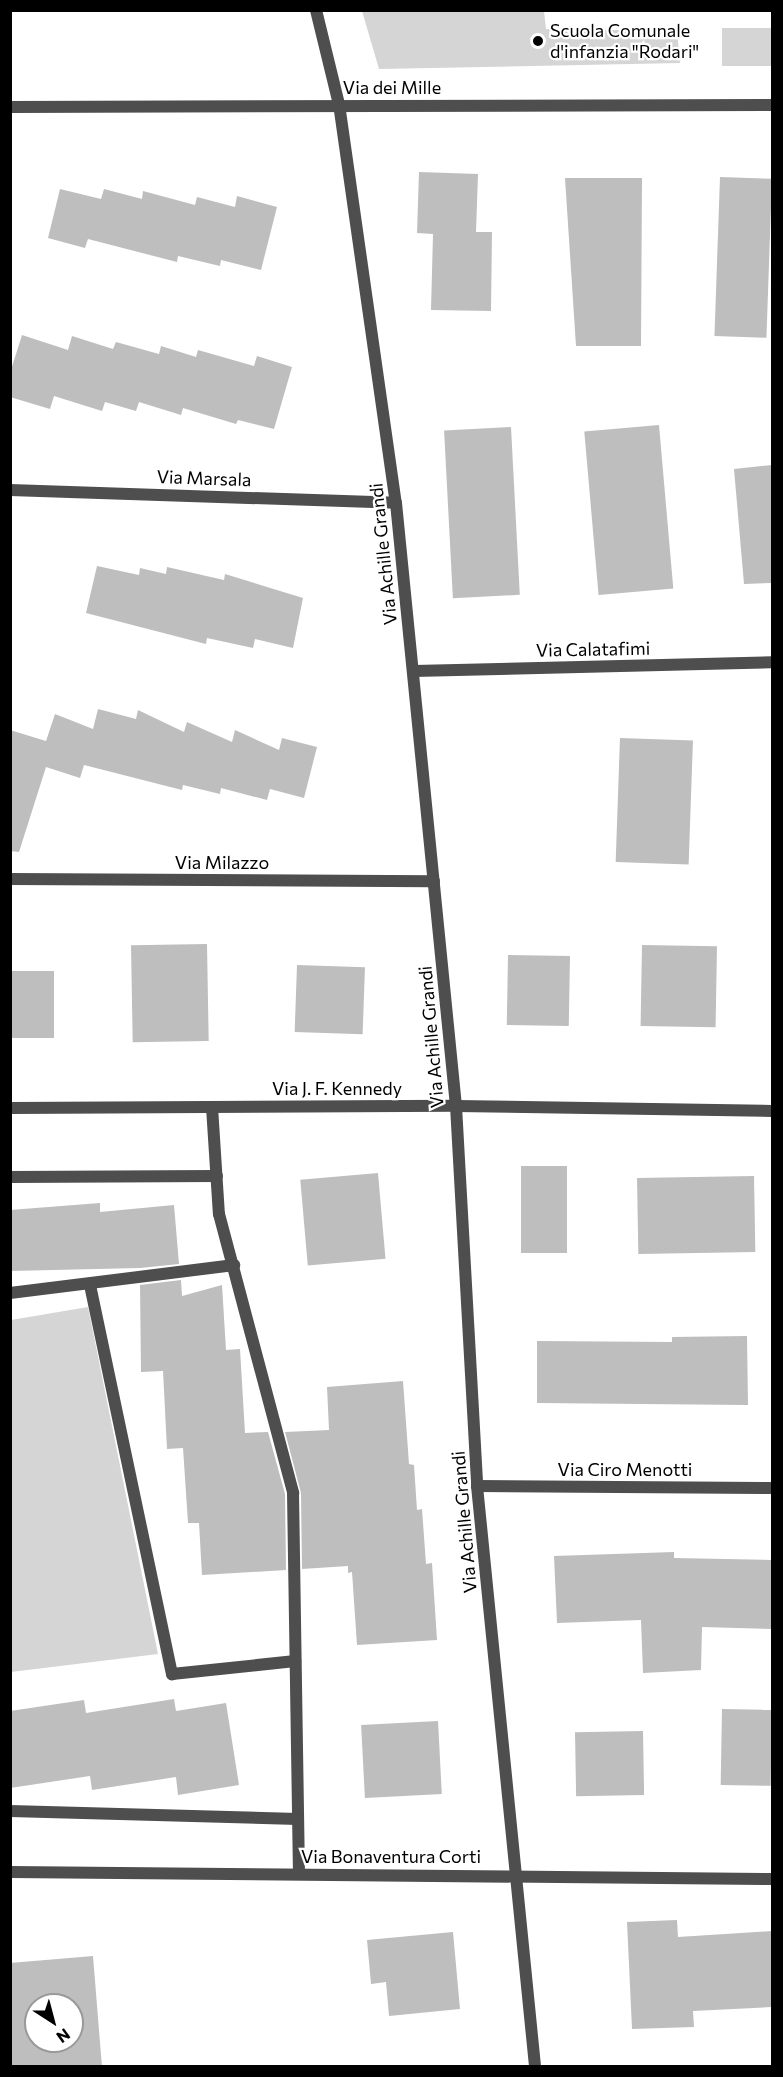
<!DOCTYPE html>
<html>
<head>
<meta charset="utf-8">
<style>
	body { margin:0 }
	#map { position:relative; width:783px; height:2077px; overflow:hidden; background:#fff; font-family:Commissioner,sans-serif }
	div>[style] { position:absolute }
	.green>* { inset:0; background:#d5d5d5; transform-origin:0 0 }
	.building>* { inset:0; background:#bebebe; transform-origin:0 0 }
	.lane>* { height:12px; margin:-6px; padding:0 6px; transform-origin:6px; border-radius:6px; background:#4e4e4e }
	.street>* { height:12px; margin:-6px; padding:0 6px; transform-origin:6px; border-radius:6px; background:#4e4e4e }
	.dots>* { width:16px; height:16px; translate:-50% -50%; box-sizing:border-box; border:3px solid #fff; border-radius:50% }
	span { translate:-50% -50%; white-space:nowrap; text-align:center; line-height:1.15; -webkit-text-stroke:4.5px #fff; paint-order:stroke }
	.poi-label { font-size:18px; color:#000 }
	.left { translate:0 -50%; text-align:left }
	.street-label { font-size:18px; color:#000 }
	.frame { position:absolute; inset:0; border:12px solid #000; pointer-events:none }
	.north { position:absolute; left:24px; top:1993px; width:60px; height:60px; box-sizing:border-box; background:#fff; border:2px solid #999; border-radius:50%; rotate:144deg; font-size:16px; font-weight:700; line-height:24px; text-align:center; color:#000 }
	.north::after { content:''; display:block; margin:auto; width:21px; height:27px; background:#000; clip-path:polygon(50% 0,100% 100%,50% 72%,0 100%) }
</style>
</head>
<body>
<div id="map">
	<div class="green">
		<div style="clip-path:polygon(362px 11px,544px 11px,546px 29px,677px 31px,680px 63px,379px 69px)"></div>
		<div style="left:772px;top:28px;width:38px;height:50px;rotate:90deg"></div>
		<div style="clip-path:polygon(88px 1307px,158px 1654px,11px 1672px,11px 1320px)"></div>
	</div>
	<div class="building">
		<div style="clip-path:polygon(419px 172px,478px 174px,476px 232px,492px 232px,491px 311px,431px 310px,433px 234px,417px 233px)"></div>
		<div style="left:720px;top:177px;width:52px;height:159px;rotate:2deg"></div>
		<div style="clip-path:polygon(565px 178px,642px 178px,641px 346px,576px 346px)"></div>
		<div style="clip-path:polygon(60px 189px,101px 199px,104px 189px,142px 199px,143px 191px,195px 205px,197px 197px,235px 207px,237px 196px,277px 207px,261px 270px,221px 260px,220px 266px,178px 256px,177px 262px,88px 239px,85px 248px,48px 238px)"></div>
		<div style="clip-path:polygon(22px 335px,68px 350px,72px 336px,113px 349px,116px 342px,159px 354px,161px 346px,196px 357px,198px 350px,254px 366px,257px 356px,292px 367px,274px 429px,238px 420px,236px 424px,183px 408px,181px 415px,139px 402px,136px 411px,105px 402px,102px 411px,54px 396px,50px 409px,10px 397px,10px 373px)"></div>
		<div style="left:659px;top:425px;width:164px;height:75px;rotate:85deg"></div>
		<div style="left:511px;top:427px;width:168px;height:67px;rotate:87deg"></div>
		<div style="clip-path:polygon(772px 465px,772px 583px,744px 584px,734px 469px)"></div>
		<div style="clip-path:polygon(97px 566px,139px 575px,140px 568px,166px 574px,167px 567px,224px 580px,225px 574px,303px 598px,293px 648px,255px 639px,253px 648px,207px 638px,206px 644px,86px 613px)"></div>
		<div style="clip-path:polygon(98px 709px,136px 719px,138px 710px,184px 732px,187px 722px,232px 742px,235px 730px,279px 750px,282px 738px,317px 747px,304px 798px,270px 789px,267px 800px,221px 788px,220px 794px,183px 785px,182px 790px,84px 765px,80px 778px,46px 767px,19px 852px,10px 851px,10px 730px,46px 741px,55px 714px,93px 729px)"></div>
		<div style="left:620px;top:738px;width:73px;height:124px;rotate:2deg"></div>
		<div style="left:207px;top:944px;width:97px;height:76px;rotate:89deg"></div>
		<div style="left:642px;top:945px;width:75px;height:81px;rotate:1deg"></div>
		<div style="left:508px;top:955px;width:62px;height:70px;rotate:1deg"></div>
		<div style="left:297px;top:965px;width:68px;height:67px;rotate:2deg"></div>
		<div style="left:10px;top:971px;width:44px;height:67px"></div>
		<div style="left:521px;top:1166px;width:46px;height:87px"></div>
		<div style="left:378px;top:1173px;width:86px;height:78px;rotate:85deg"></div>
		<div style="left:754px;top:1176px;width:76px;height:117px;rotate:89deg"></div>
		<div style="clip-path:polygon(100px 1203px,100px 1212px,174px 1205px,179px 1264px,140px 1268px,10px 1271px,10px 1210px)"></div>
		<div style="clip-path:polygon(181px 1280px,182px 1296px,222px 1285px,226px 1350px,240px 1349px,245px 1433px,268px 1432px,285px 1494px,286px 1570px,202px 1575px,199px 1523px,188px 1523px,183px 1448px,167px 1449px,163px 1371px,141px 1372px,140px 1285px)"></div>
		<div style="clip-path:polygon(747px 1336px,748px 1405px,537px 1403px,537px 1341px,672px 1342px,672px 1337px)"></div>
		<div style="clip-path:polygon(403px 1381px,409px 1464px,414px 1465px,417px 1510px,422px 1509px,426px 1564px,432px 1563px,437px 1640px,357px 1645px,352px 1572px,348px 1573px,348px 1566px,302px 1569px,301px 1493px,285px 1432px,329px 1430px,327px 1387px)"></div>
		<div style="clip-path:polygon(674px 1552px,674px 1558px,772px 1560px,772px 1629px,702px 1627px,701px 1670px,643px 1673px,641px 1620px,557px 1623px,554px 1556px)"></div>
		<div style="clip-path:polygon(174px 1699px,176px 1711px,226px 1703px,239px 1785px,178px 1795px,176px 1777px,92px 1790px,90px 1776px,10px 1788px,10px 1711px,84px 1700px,86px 1713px)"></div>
		<div style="left:722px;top:1709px;width:50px;height:76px;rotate:1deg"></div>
		<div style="left:438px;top:1721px;width:73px;height:77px;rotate:87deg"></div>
		<div style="left:643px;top:1731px;width:64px;height:68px;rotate:89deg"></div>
		<div style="clip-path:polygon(677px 1920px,678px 1937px,772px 1931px,772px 2007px,693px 2011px,694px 2027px,632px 2029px,627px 1922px)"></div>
		<div style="clip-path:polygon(453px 1932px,460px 2009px,389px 2016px,386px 1982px,371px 1984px,367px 1940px)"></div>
		<div style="clip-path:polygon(evenodd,93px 1956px,102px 2067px,10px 2067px,10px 1963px,93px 1956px,36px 2005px,72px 2005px,72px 2041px,36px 2041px,36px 2005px)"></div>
	</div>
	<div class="lane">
		<div style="left:212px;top:1107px;width:107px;rotate:86.3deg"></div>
		<div style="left:219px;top:1214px;width:289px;rotate:75.1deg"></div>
		<div style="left:293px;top:1493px;width:381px;rotate:89.1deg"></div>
		<div style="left:10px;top:1177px;width:207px;rotate:-0.3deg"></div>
		<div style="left:90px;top:1285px;width:398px;rotate:78.1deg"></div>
		<div style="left:172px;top:1674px;width:124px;rotate:-6deg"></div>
		<div style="left:10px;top:1293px;width:226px;rotate:-7.1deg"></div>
		<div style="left:10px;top:1811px;width:288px;rotate:1.6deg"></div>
	</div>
	<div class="street">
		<div style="left:316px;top:10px;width:97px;rotate:76.3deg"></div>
		<div style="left:339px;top:104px;width:403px;rotate:81.9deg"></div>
		<div style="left:396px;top:503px;width:606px;rotate:84.32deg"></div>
		<div style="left:456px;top:1106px;width:381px;rotate:86.8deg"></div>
		<div style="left:477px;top:1486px;width:583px;rotate:84.29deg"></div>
		<div style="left:10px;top:107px;width:762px;rotate:-0.15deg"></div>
		<div style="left:10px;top:490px;width:386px;rotate:1.9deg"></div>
		<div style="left:414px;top:671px;width:358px;rotate:-1.4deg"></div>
		<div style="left:10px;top:879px;width:424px;rotate:0.3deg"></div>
		<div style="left:10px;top:1108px;width:446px;rotate:-0.3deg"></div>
		<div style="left:456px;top:1106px;width:316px;rotate:0.9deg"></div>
		<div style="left:477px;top:1486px;width:295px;rotate:0.4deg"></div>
		<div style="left:10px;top:1872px;width:762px;rotate:0.53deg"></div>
	</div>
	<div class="dots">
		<div style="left:538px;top:41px;background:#000"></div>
	</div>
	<div class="poi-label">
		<span class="left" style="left:550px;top:41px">Scuola Comunale<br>d'infanzia "Rodari"</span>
	</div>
	<div class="street-label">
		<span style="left:392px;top:87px">Via dei Mille</span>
		<span style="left:204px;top:478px;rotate:2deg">Via Marsala</span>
		<span style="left:383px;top:554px;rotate:-96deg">Via Achille Grandi</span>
		<span style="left:593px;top:649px;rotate:-1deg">Via Calatafimi</span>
		<span style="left:222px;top:862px">Via Milazzo</span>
		<span style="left:431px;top:1037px;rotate:-95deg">Via Achille Grandi</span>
		<span style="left:337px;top:1088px">Via J. F. Kennedy</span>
		<span style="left:625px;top:1469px">Via Ciro Menotti</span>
		<span style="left:464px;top:1522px;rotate:-95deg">Via Achille Grandi</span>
		<span style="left:391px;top:1856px">Via Bonaventura Corti</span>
	</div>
	<div class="frame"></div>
	<div class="north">N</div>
</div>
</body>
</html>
